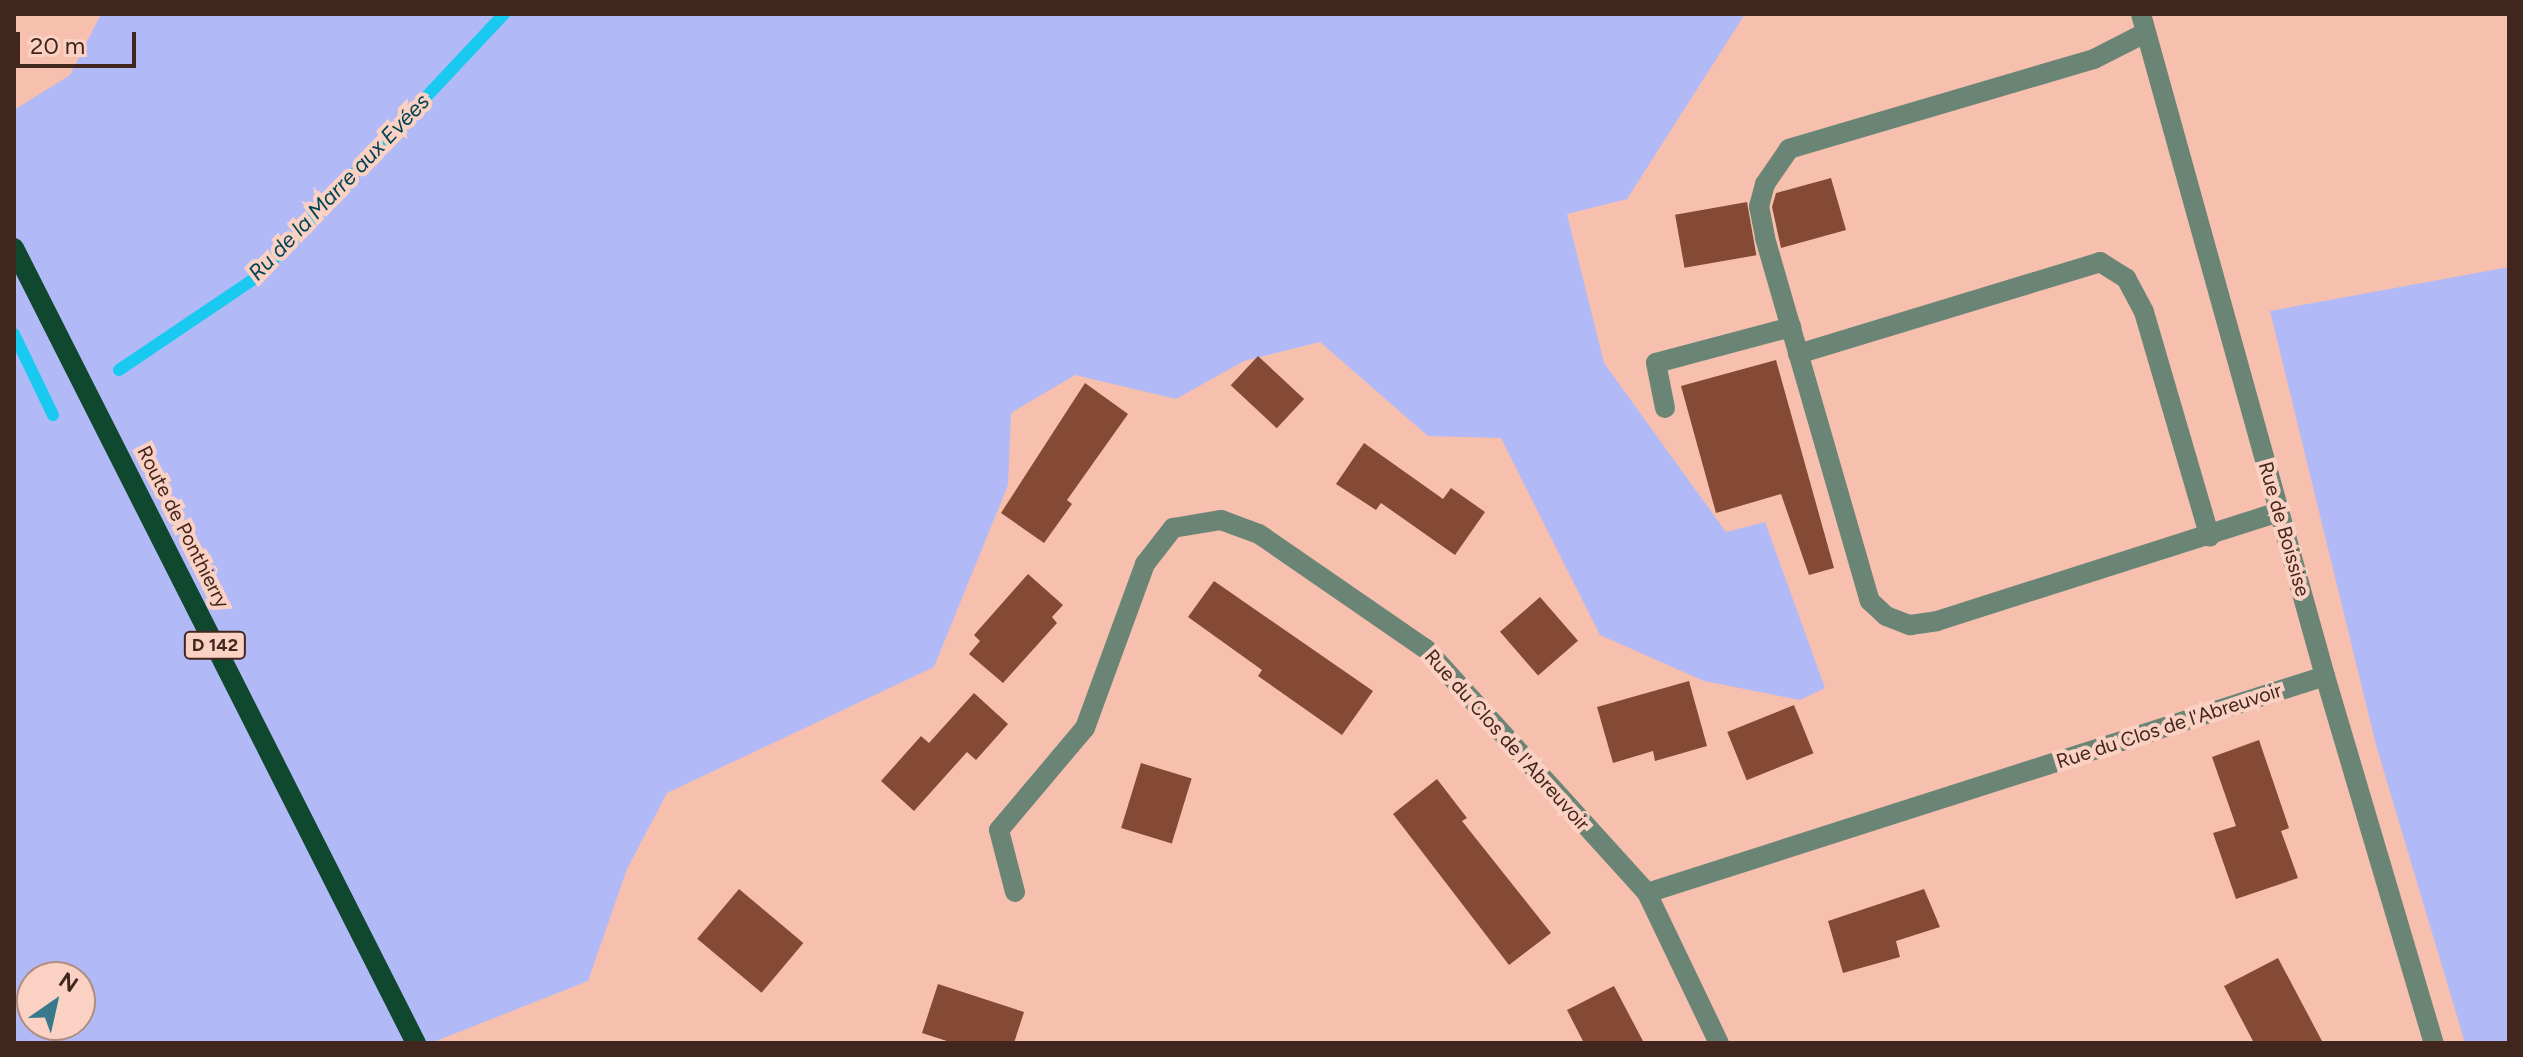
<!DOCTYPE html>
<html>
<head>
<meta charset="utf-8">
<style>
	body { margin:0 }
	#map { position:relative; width:2523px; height:1057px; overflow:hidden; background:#f7c0ae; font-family:Figtree,sans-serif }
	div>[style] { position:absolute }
	.green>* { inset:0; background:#b2b9f7 }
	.stream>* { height:12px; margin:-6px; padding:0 6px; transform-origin:6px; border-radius:6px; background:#1ac9f0 }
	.building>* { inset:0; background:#854a36; transform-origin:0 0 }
	.minor>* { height:20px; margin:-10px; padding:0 10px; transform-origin:10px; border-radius:10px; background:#6a8575 }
	.major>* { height:20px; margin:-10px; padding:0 10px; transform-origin:10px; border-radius:10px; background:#0f482e }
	span { translate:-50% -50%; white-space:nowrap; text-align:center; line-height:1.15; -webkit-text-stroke:8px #fbd1c3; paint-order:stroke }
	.shield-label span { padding:2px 6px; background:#fbd1c3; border:2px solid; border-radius:6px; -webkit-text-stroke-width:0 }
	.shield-label { font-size:18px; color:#40261d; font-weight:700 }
	.street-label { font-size:20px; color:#40261d }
	.water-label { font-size:22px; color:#004555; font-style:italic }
	.frame { position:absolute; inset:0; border:16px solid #40261d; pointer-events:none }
	.north { position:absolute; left:16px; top:961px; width:80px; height:80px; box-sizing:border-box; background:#fbd1c3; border:2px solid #b08d81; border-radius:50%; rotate:34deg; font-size:22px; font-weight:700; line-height:32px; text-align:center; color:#40261d }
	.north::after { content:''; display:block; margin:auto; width:28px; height:36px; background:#38798c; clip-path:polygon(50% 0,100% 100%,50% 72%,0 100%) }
	.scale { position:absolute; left:16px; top:32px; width:120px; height:36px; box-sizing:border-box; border:4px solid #40261d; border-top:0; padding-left:10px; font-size:24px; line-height:28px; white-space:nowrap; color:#40261d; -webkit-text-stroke:6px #fbd1c3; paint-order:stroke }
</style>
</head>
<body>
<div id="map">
	<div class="green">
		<div style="clip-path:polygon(evenodd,101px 14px,1745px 14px,1627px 199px,1567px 214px,1604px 363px,1726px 532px,1765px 522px,1825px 688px,1800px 700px,1704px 681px,1600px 635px,1501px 438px,1428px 436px,1320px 342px,1244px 361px,1176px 399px,1075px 375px,1011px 413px,1008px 485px,934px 667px,667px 793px,627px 869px,588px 981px,431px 1043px,14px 1043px,14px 110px,70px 75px,101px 14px,32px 977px,80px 977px,80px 1025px,32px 1025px,32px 977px)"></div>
		<div style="clip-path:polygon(2509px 267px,2509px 1043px,2465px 1043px,2376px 745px,2270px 311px)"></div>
	</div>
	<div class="stream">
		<div style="left:14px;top:334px;width:90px;rotate:64.3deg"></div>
		<div style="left:119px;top:370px;width:166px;rotate:-34deg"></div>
		<div style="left:257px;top:277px;width:361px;rotate:-46.8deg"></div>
	</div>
	<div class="building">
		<div style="clip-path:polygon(1831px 178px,1846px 230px,1781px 248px,1772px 207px,1776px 193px)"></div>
		<div style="left:1747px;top:202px;width:54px;height:73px;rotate:80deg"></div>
		<div style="left:1258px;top:356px;width:63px;height:40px;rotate:43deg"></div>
		<div style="clip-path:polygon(1776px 360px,1834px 568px,1809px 575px,1781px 494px,1716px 513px,1681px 386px)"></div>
		<div style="clip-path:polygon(1085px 383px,1128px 414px,1067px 500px,1072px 504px,1044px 543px,1001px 513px)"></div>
		<div style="clip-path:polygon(1364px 443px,1443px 499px,1451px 488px,1485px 512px,1455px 555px,1381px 503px,1376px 510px,1336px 484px)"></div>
		<div style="clip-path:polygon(1028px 574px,1063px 605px,1052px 617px,1057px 623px,1003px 683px,969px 654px,980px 641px,974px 635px)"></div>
		<div style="clip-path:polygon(1214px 581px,1373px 691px,1342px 735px,1258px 676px,1262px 670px,1188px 617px)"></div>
		<div style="left:1540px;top:597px;width:58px;height:53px;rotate:49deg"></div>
		<div style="clip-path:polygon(1689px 681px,1707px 746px,1655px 761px,1653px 751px,1613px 763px,1597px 707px)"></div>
		<div style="clip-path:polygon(974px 693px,1008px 724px,976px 760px,967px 752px,914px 811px,881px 781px,921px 736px,929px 743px)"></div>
		<div style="left:1794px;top:705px;width:52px;height:72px;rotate:68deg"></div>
		<div style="clip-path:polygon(2259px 740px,2289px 828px,2281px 831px,2298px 878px,2236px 899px,2213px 833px,2236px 826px,2212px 757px)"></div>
		<div style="left:1141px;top:763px;width:53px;height:68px;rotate:17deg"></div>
		<div style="clip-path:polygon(1437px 779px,1467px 818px,1462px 821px,1551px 933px,1509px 965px,1393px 814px)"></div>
		<div style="left:739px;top:889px;width:84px;height:65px;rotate:40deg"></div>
		<div style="clip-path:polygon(1924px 889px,1940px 927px,1896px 941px,1900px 957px,1843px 973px,1828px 921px)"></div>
		<div style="clip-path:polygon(2278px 958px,2323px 1043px,2254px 1043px,2224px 986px)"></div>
		<div style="clip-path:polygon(938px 984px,1024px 1012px,1014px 1043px,953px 1043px,922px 1033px)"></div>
		<div style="clip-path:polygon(1614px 986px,1644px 1043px,1584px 1043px,1567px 1010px)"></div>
	</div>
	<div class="minor">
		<div style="left:2141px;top:14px;width:687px;rotate:74.47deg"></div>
		<div style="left:2325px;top:676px;width:383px;rotate:73.5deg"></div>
		<div style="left:2145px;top:33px;width:57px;rotate:153deg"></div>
		<div style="left:2094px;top:59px;width:318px;rotate:163.6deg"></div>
		<div style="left:1789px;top:149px;width:42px;rotate:124.4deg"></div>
		<div style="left:1765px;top:184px;width:23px;rotate:105deg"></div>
		<div style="left:1759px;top:206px;width:33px;rotate:79deg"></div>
		<div style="left:1765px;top:238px;width:378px;rotate:73.9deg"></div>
		<div style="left:1870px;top:601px;width:22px;rotate:43deg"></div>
		<div style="left:1886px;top:616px;width:26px;rotate:21deg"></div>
		<div style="left:1910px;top:625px;width:27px;rotate:-8deg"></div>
		<div style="left:1937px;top:621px;width:359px;rotate:-17.7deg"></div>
		<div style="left:1798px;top:354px;width:316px;rotate:-16.9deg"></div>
		<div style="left:2100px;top:262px;width:31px;rotate:32deg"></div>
		<div style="left:2126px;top:278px;width:38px;rotate:62deg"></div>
		<div style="left:2144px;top:312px;width:234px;rotate:73.7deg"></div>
		<div style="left:1665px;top:408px;width:46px;rotate:-101.3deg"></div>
		<div style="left:1656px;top:363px;width:140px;rotate:-14.9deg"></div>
		<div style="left:1015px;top:892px;width:64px;rotate:-104.5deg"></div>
		<div style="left:999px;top:830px;width:133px;rotate:-49.9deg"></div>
		<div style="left:1085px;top:728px;width:175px;rotate:-69.9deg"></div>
		<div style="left:1145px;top:564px;width:46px;rotate:-52.1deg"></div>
		<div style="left:1173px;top:528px;width:49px;rotate:-9.5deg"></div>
		<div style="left:1221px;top:520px;width:40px;rotate:20.2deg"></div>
		<div style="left:1259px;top:534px;width:203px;rotate:34.6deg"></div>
		<div style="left:1426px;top:649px;width:329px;rotate:47.8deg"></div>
		<div style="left:1647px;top:893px;width:712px;rotate:-17.75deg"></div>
		<div style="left:1647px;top:893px;width:166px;rotate:64.4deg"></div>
	</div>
	<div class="major">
		<div style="left:14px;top:248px;width:891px;rotate:63.18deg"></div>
	</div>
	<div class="shield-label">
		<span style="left:215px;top:645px">D 142</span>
	</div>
	<div class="street-label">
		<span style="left:183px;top:527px;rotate:63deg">Route de Ponthierry</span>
		<span style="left:2284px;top:529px;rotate:74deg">Rue de Boissise</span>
		<span style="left:2169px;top:726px;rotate:-18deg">Rue du Clos de l'Abreuvoir</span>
		<span style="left:1507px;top:740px;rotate:48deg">Rue du Clos de l'Abreuvoir</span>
	</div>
	<div class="water-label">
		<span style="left:339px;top:187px;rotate:-46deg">Ru de la Marre aux Evées</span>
	</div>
	<div class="frame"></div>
	<div class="north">N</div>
	<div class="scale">20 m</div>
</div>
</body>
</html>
